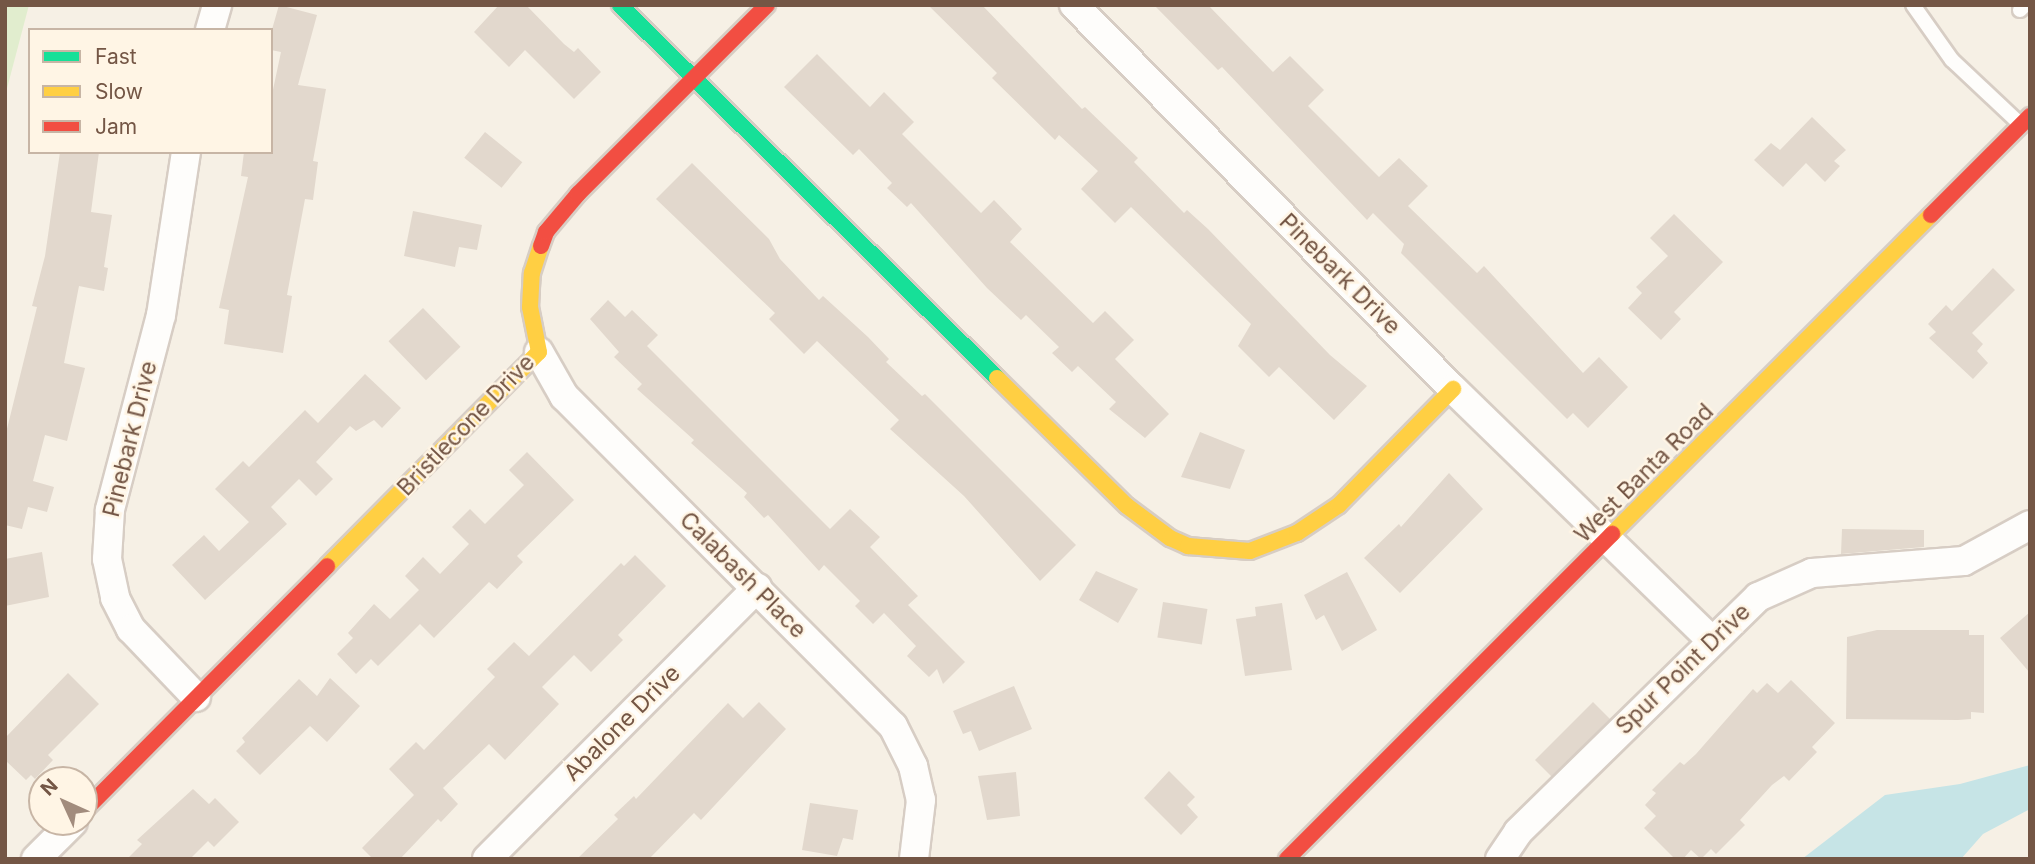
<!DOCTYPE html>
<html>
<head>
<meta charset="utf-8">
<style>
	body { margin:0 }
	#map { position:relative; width:2035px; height:864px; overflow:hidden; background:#f6f0e5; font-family:Inter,sans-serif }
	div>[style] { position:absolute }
	.green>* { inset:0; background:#e1edce }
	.water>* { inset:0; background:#c6e4e6 }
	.building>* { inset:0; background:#e2d8cd; transform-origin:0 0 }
	.roads { filter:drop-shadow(2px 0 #d7cdc4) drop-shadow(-2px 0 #d7cdc4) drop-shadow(0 2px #d7cdc4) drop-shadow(0 -2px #d7cdc4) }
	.lane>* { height:14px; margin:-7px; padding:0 7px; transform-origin:7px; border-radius:7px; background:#fefdfb }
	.street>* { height:28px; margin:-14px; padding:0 14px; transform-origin:14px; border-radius:14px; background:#fefdfb }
	.fast>* { height:16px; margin:-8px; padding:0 8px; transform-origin:8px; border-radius:8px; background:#16e098 }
	.slow>* { height:16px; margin:-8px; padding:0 8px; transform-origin:8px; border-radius:8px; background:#ffcf43 }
	.jam>* { height:16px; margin:-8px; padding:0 8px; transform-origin:8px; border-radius:8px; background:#f24e42 }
	span { translate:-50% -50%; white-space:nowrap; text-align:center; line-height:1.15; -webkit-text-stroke:5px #fff5e5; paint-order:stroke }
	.street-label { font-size:23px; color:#745645 }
	.frame { position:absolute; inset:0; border:7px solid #745645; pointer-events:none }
	.legend { position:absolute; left:28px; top:28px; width:245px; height:126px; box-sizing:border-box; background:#fff5e5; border:2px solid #c7b5a5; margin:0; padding:9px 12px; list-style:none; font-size:21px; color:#745645 }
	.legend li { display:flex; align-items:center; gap:14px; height:35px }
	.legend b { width:35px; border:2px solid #c7b5a5 }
	.north { position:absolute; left:28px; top:766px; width:70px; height:70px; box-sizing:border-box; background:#fff5e5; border:2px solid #c7b5a5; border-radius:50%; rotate:315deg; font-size:19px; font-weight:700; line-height:28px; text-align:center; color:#745645 }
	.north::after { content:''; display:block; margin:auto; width:24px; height:32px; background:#a28c7d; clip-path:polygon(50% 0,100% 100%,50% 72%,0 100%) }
</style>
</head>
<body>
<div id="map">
	<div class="green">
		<div style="clip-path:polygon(5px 5px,29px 5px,5px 96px)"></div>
	</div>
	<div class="water">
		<div style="clip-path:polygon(2030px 765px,2030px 809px,1983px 834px,1961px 859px,1802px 859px,1885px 795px,1960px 784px)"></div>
	</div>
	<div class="building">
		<div style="clip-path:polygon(279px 5px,317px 15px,298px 85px,326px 89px,313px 161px,318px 162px,313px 200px,305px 199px,287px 295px,292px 296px,283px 353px,224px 344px,229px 310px,219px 308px,248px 177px,241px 176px,244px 152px,271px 152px,271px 99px,281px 52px,271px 50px,271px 33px)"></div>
		<div style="clip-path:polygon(499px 5px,526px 5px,564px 44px,574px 52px,578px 48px,601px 72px,574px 99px,525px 50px,509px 67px,474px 32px)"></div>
		<div style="clip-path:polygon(928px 5px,982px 5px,1082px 109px,1085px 107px,1138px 158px,1134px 162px,1184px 213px,1187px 210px,1208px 229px,1330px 355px,1367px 386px,1334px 420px,1279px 367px,1269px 377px,1238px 346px,1251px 324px,1131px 207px,1115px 223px,1081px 189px,1098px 171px,1059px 135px,1055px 140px,992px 78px,997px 73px)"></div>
		<div style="clip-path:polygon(1154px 5px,1208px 5px,1273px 72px,1290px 56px,1324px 90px,1308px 106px,1379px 177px,1399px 158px,1428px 186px,1408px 206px,1477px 273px,1484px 266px,1583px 373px,1599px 357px,1628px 387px,1588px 428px,1573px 413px,1567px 419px,1401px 253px,1404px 244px,1373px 213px,1367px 220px,1222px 67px,1218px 70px)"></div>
		<div style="clip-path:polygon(817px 54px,870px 107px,884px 92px,914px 122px,902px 134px,981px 213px,994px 200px,1022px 229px,1010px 242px,1093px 323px,1105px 311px,1134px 340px,1115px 359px,1169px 414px,1145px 438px,1109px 409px,1116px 402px,1078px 366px,1072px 372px,1052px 353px,1059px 347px,1026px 315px,1021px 320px,987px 288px,911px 203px,907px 207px,887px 188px,892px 183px,859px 149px,853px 155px,784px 87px)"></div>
		<div style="clip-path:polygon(1812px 117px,1846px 150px,1834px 161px,1840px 166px,1825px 182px,1806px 163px,1783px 187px,1754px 160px,1771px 143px,1780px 150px)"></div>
		<div style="left:485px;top:132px;width:48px;height:33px;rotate:39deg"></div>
		<div style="clip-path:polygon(60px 152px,99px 152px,91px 212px,112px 215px,104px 267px,108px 268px,104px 291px,79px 286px,64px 363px,85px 368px,67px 441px,45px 435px,33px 481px,54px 487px,47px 512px,28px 507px,22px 529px,5px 525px,5px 437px,37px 307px,32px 306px,45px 256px)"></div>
		<div style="clip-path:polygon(692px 163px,769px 239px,780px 259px,819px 300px,823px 296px,868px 337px,889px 359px,886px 362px,922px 396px,925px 394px,1076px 545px,1040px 581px,964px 496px,890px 429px,899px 420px,817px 341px,804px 354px,769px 319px,775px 313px,656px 199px)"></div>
		<div style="clip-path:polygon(413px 211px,482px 225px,477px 250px,459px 247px,455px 267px,404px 256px)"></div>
		<div style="clip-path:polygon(1674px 214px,1723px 262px,1674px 312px,1681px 319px,1661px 340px,1628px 308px,1642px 293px,1636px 287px,1668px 256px,1650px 238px)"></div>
		<div style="clip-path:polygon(1993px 268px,2015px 290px,1972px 333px,1983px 344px,1977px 351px,1988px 363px,1973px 379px,1929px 338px,1936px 332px,1928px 324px,1946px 305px,1952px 311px)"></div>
		<div style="clip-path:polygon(608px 300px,625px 317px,632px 310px,658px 335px,647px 346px,830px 529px,850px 509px,880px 537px,870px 547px,918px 596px,908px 605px,965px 662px,943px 684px,937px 669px,929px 677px,907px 656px,916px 646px,884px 613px,873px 624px,855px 606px,860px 601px,824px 565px,819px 571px,768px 515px,764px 518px,744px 497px,747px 493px,691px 443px,694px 440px,637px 389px,642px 384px,614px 357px,619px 352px,590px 319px)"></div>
		<div style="left:423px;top:308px;width:54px;height:48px;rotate:46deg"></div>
		<div style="clip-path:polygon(365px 374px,401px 408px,382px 428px,374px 420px,356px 431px,350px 426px,316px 462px,333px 479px,316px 496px,299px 479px,271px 507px,287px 524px,205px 600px,172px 565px,204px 535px,219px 551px,249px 522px,215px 489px,243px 461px,249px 467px,305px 410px,318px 423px)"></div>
		<div style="clip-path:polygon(1200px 432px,1245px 450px,1230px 489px,1181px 477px)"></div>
		<div style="clip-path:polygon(527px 452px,574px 500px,517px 556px,523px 562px,497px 589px,489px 582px,434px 638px,420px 624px,378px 666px,371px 659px,356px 674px,337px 654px,353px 638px,348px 633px,374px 604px,390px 619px,419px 590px,405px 576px,423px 557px,440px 574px,469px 544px,452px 527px,470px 509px,485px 524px,524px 485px,509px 470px)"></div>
		<div style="clip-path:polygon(1449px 473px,1483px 509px,1400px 593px,1364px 558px,1399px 524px,1401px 527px)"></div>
		<div style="clip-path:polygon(1842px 529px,1924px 530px,1924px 547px,1841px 554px)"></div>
		<div style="clip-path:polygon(42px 552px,49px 597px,5px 606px,5px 559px)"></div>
		<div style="clip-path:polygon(635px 555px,666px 586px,618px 635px,623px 640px,591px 672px,574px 655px,542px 687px,559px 704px,505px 760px,489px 744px,443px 788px,458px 804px,441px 822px,438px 819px,400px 859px,373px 859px,362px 848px,414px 795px,389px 769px,416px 742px,424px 750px,495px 677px,487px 669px,514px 642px,529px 656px,621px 563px,624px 566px)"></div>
		<div style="clip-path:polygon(1096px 571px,1138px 589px,1118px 623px,1079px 600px)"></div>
		<div style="clip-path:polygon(1347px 572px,1377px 630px,1342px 651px,1324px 615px,1316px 620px,1304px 595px)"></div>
		<div style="left:1163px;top:602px;width:45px;height:36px;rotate:9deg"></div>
		<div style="clip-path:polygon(1282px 603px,1292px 670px,1245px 676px,1236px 619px,1256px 616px,1255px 607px)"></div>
		<div style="clip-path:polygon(2030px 612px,2030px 673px,2000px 638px)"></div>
		<div style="clip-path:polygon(1877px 630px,1969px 630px,1969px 635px,1984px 635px,1984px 713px,1971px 712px,1971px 719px,1958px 720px,1846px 719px,1847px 637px)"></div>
		<div style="clip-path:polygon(68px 673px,99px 704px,48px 755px,53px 760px,35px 779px,31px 775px,26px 780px,5px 760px,5px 738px)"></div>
		<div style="clip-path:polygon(330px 678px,360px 706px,327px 742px,310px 726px,260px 775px,236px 751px,245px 742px,242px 738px,299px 679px,317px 696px)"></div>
		<div style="clip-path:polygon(1791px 680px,1835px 723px,1812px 747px,1817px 752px,1789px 781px,1784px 776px,1772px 785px,1740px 820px,1745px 825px,1716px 854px,1711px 849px,1701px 859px,1691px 850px,1683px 859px,1675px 859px,1644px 828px,1656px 816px,1645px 805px,1656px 793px,1652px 790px,1680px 762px,1684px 765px,1696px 754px,1753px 689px,1757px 693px,1767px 683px,1778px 693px)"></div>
		<div style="clip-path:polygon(1014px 686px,1032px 729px,979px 751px,971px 731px,963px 734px,953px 711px)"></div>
		<div style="clip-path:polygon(759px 702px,786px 729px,701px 820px,694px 813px,649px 859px,577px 859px,618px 819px,614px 815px,634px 796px,636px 799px,728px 703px,743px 718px)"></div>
		<div style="left:1593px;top:702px;width:24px;height:82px;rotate:45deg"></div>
		<div style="clip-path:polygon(1169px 771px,1195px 797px,1187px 805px,1198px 817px,1181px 835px,1144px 798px)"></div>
		<div style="clip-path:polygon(1016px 772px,1020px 816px,987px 820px,978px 776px)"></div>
		<div style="clip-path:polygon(193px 789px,209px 804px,215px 798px,239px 822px,214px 847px,208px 841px,190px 859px,127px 859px,142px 844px,137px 840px)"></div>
		<div style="clip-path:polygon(810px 803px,858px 810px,853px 840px,843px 838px,837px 856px,802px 850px)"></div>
	</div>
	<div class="roads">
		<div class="lane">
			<div style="left:1913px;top:5px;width:67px;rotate:54.7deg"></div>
			<div style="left:1952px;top:60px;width:92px;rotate:43.2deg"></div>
			<div style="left:2020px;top:10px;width:7px;rotate:-45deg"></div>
		</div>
		<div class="street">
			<div style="left:1074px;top:5px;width:540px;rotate:45.38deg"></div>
			<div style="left:1453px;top:389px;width:360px;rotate:44.2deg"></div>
			<div style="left:210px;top:30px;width:26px;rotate:-74deg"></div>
			<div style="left:186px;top:152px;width:165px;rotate:98.7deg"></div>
			<div style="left:161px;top:315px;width:202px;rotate:104.7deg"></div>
			<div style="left:110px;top:510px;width:49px;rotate:93.5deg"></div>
			<div style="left:107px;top:559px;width:40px;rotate:78deg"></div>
			<div style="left:115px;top:598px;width:35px;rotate:63deg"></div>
			<div style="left:131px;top:629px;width:94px;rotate:46.3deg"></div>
			<div style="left:539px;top:352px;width:51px;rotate:60.4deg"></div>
			<div style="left:564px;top:396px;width:466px;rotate:45.1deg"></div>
			<div style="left:893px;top:726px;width:45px;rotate:63.4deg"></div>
			<div style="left:913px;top:766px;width:35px;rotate:77deg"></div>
			<div style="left:921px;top:800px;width:59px;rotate:96.8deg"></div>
			<div style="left:36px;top:859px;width:52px;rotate:-45deg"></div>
			<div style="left:487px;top:859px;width:383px;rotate:-45.1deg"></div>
			<div style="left:1500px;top:859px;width:32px;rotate:-56deg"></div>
			<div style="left:1518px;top:832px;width:336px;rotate:-44.4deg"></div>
			<div style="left:1758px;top:597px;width:59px;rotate:-24deg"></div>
			<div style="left:1812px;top:573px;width:152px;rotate:-4.5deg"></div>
			<div style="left:1964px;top:561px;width:75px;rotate:-28.6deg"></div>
		</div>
		<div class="fast">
			<div style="left:620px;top:5px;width:530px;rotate:44.69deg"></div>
		</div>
		<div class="slow">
			<div style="left:997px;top:378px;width:182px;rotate:44.6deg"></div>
			<div style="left:1127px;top:506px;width:54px;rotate:36.7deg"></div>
			<div style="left:1170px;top:538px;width:20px;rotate:24deg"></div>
			<div style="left:1188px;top:546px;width:62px;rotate:4.6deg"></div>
			<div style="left:1250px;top:551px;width:50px;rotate:-21deg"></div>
			<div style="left:1297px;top:533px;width:50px;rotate:-33.7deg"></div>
			<div style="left:1339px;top:505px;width:163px;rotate:-45.5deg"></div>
			<div style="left:1612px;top:534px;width:451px;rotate:-45deg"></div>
			<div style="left:327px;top:566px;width:301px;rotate:-45.3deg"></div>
			<div style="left:539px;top:352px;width:46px;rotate:-101.3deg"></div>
			<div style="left:530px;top:307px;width:34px;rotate:-87deg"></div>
			<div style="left:532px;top:273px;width:28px;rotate:-72deg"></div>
		</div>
		<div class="jam">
			<div style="left:1931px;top:215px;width:140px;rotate:-45deg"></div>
			<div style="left:541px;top:246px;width:15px;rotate:-70deg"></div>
			<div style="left:546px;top:232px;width:50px;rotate:-49.9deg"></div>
			<div style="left:578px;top:194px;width:267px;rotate:-45deg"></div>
			<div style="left:84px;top:811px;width:345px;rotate:-45.2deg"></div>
			<div style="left:1287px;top:859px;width:460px;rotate:-45deg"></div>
		</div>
	</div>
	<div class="street-label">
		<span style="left:1340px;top:274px;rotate:45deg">Pinebark Drive</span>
		<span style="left:466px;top:425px;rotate:-46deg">Bristlecone Drive</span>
		<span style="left:130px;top:439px;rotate:-76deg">Pinebark Drive</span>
		<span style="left:1644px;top:473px;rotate:-45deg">West Banta Road</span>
		<span style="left:743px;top:575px;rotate:45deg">Calabash Place</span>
		<span style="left:1683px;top:669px;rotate:-44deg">Spur Point Drive</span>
		<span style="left:622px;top:723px;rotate:-45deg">Abalone Drive</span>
	</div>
	<div class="frame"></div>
	<ul class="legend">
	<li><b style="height:9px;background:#16e098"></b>Fast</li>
	<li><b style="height:9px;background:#ffcf43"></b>Slow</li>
	<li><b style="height:9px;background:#f24e42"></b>Jam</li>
	</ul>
	<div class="north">N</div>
</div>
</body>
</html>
